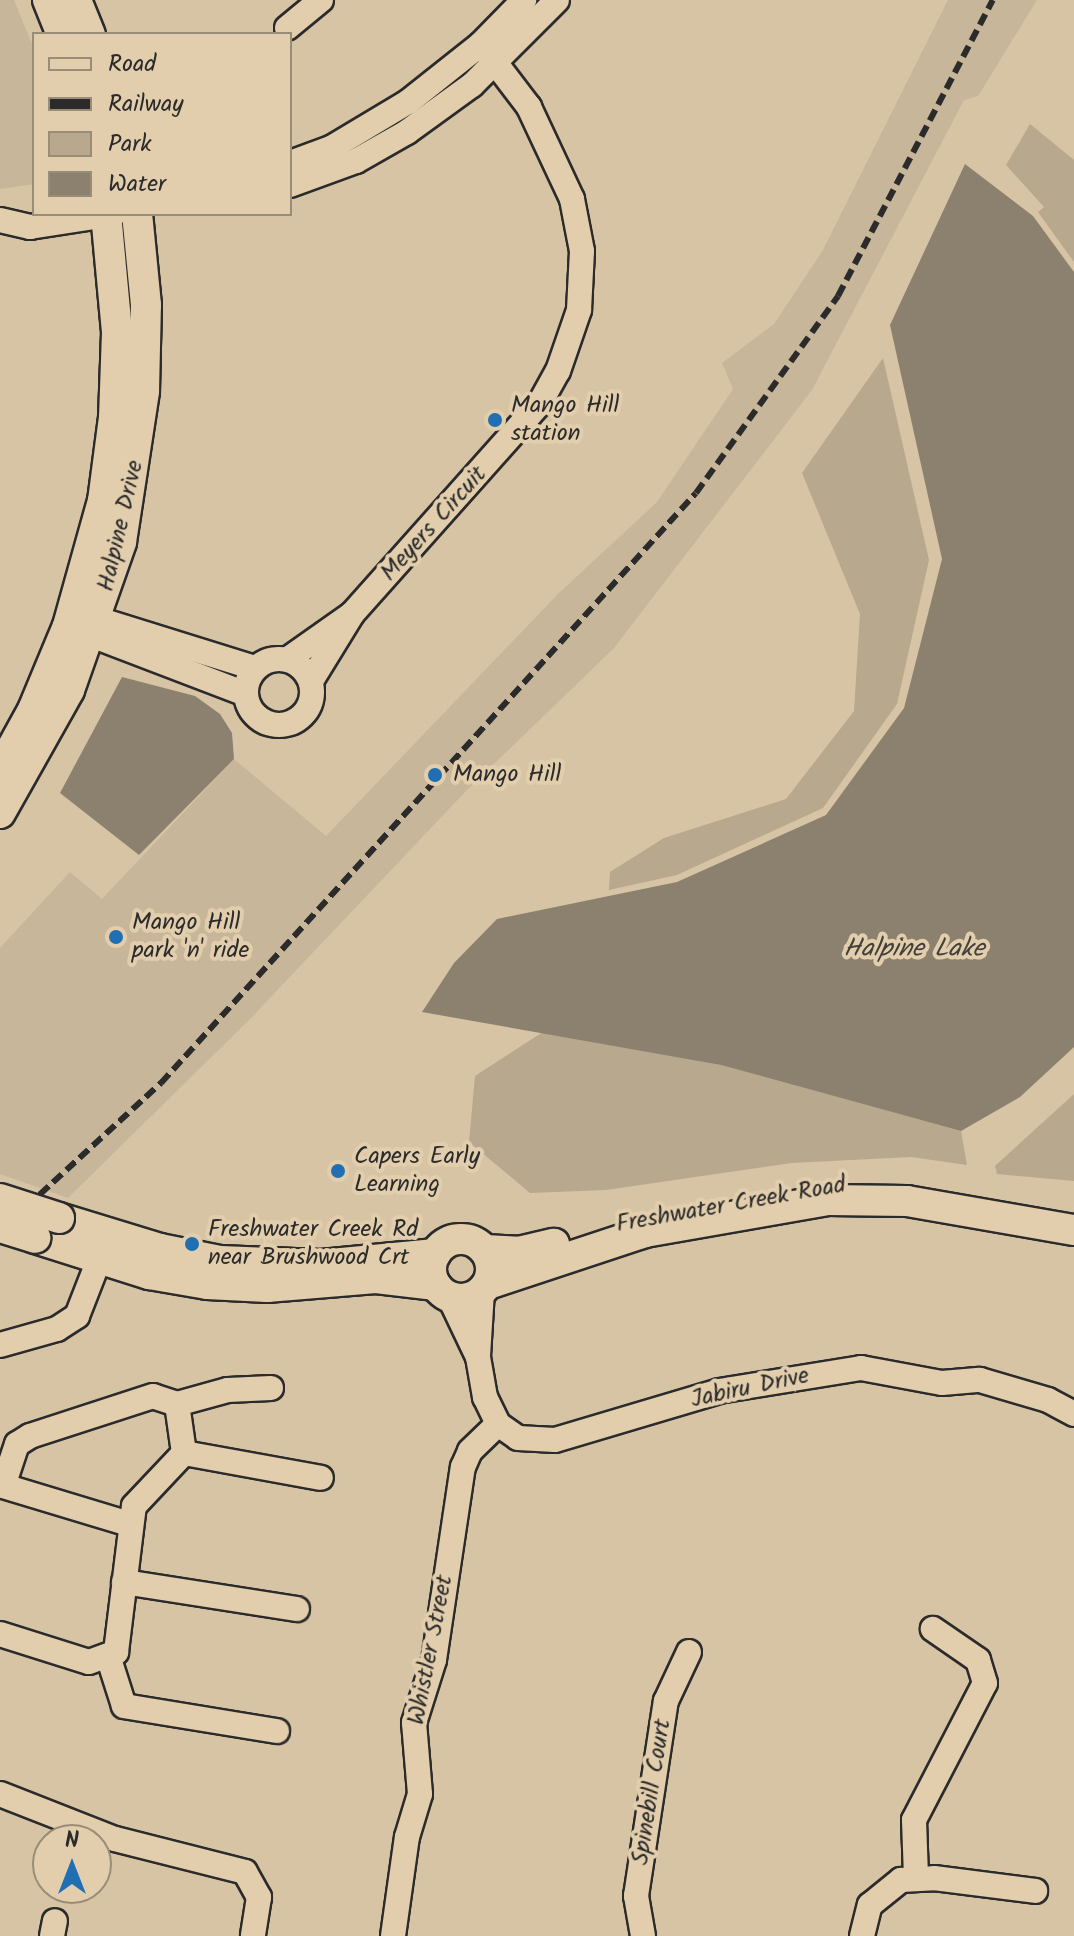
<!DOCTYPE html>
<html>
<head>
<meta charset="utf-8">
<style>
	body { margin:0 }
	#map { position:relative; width:1074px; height:1936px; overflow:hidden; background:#d7c4a4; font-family:Kalam,sans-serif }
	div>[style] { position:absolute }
	.built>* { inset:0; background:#c7b699 }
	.green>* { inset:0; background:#b7a88e }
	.water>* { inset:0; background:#8c816f }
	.roads { filter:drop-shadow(2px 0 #2b2b2b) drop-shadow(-2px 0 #2b2b2b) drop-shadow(0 2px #2b2b2b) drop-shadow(0 -2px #2b2b2b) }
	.minor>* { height:24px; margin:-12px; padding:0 12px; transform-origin:12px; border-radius:12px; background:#e2ceac }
	.minor>.ring { margin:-12px; padding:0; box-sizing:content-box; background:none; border:24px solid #e2ceac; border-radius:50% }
	.major>* { height:30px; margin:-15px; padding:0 15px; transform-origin:15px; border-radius:15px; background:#e2ceac }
	.major>.ring { margin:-15px; padding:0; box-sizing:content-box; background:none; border:30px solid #e2ceac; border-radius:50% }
	.rail>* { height:6px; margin-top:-3px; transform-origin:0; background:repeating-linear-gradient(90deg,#2b2b2b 0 12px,transparent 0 18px) }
	.bridges { filter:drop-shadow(2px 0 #2b2b2b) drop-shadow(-2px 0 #2b2b2b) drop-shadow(0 2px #2b2b2b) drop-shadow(0 -2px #2b2b2b) }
	.major-bridge>* { height:30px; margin:-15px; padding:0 15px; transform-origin:15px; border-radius:15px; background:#e2ceac }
	.dots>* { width:22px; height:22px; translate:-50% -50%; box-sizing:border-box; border:4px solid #e2ceac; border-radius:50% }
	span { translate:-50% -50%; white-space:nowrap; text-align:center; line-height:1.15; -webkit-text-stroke:8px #e2ceac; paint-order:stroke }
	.poi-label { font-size:24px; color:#2b2b2b }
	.left { translate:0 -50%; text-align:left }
	.street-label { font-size:24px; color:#2b2b2b }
	.water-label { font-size:26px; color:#43403c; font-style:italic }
	.legend { position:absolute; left:32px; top:32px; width:260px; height:184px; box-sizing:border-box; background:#e2ceac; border:2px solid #998d78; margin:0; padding:10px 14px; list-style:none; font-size:24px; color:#2b2b2b }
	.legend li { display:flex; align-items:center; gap:16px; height:40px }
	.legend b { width:40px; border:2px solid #998d78 }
	.north { position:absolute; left:32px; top:1824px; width:80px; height:80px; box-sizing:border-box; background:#e2ceac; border:2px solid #998d78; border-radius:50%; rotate:0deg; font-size:22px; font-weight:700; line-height:32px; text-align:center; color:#2b2b2b }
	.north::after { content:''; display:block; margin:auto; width:28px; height:36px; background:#1f6fb2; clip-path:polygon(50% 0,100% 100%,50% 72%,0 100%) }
</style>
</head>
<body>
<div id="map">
	<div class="built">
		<div style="clip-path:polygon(0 0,14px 0,34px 49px,34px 184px,0 189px)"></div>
		<div style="clip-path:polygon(948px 0,1037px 0,978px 96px,964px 100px,812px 390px,614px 648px,467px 790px,250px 1019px,68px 1198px,0 1174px,0 948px,70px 872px,102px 899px,234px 759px,326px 836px,558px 594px,657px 502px,733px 389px,722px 363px,774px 324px,823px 250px)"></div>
	</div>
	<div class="green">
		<div style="clip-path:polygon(1030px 124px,1074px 160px,1074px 262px,1038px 212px,1044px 207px,1006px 165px)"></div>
		<div style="clip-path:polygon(883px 358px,929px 560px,897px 704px,823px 808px,677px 875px,609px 890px,610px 872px,664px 838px,786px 799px,854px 711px,860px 614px,802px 473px)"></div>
		<div style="clip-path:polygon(546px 1030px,721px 1065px,961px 1131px,967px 1165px,911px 1157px,792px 1163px,606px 1190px,530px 1193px,469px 1142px,475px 1076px)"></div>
		<div style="clip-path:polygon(1074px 1094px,1074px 1181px,997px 1174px,995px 1166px)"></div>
	</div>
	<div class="water">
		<div style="clip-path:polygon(965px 164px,1033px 216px,1074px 272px,1074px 1047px,1020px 1097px,961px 1131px,721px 1065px,422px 1012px,454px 963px,497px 919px,677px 882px,826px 815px,904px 708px,942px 559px,890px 325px)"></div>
		<div style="clip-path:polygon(122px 677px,195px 696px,220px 714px,232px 733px,234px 759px,139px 855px,60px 793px)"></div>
	</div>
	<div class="roads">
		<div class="minor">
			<div style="left:287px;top:28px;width:44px;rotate:-39.5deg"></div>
			<div style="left:290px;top:163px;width:44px;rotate:-20.1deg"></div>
			<div style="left:331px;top:148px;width:90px;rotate:-30.9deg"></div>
			<div style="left:408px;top:102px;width:93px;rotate:-38.5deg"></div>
			<div style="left:481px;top:44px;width:62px;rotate:-45.7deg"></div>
			<div style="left:290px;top:185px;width:70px;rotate:-20deg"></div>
			<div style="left:356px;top:161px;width:59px;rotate:-29.6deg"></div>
			<div style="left:407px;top:132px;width:80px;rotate:-35.9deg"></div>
			<div style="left:472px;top:85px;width:120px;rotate:-45deg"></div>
			<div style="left:0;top:220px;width:31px;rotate:13deg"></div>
			<div style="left:30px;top:227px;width:85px;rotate:-8.8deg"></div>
			<div style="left:78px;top:613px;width:185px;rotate:17.3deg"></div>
			<div style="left:73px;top:628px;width:185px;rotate:20.9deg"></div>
			<div class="ring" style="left:246px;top:659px;width:42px;height:42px"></div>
			<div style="left:288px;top:659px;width:78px;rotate:-35.1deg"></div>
			<div style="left:311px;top:681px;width:79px;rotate:-58.5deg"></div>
			<div style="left:352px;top:614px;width:283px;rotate:-48.3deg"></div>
			<div style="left:540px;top:403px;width:37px;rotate:-61deg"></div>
			<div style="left:558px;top:371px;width:65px;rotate:-71deg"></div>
			<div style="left:579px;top:310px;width:59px;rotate:-87.1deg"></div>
			<div style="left:582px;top:251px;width:53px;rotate:-100.9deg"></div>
			<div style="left:572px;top:199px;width:102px;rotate:-115.1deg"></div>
			<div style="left:529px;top:107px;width:79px;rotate:-127.3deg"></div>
			<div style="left:482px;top:1291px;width:66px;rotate:93.5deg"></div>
			<div style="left:478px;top:1357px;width:41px;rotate:80.1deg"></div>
			<div style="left:485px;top:1397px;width:30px;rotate:64deg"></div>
			<div style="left:498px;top:1424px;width:24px;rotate:35deg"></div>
			<div style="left:518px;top:1438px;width:37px;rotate:3deg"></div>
			<div style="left:555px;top:1440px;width:171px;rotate:-16.6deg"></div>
			<div style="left:719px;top:1391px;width:144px;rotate:-9.2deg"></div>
			<div style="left:861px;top:1368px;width:82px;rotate:10.5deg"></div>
			<div style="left:942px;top:1383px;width:38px;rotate:-5deg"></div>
			<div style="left:980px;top:1380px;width:71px;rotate:16.4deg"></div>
			<div style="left:1048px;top:1400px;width:30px;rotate:28deg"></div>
			<div style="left:449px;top:1296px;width:65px;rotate:64.6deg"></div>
			<div style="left:0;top:1345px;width:59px;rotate:-15.7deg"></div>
			<div style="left:57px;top:1329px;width:24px;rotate:-33deg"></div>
			<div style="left:77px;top:1316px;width:77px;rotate:-68.7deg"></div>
			<div style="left:177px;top:1404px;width:53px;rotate:-15.4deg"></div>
			<div style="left:228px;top:1390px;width:43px;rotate:-2.7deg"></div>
			<div style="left:184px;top:1453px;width:139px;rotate:10.3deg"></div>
			<div style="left:0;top:1485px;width:135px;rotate:16.8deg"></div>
			<div style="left:124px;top:1582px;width:175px;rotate:8.9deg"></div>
			<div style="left:0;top:1634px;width:93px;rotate:17.5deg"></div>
			<div style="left:89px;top:1662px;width:29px;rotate:-20deg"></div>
			<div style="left:116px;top:1652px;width:147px;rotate:-83deg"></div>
			<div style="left:134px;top:1506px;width:73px;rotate:-46.7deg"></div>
			<div style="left:184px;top:1453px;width:49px;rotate:-98.1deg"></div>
			<div style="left:177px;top:1404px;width:25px;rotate:-162deg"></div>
			<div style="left:153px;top:1396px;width:129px;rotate:162deg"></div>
			<div style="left:30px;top:1436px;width:15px;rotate:148deg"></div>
			<div style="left:17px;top:1444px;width:44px;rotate:108.4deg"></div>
			<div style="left:109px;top:1659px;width:49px;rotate:72.3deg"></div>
			<div style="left:124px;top:1706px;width:155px;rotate:9.3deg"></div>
			<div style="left:0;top:1794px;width:123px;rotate:21.4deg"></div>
			<div style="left:115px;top:1839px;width:134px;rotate:14.2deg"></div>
			<div style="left:245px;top:1872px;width:29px;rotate:61deg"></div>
			<div style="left:259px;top:1897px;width:39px;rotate:99deg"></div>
			<div style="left:916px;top:1877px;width:57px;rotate:-92deg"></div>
			<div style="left:914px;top:1820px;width:154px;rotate:-62.6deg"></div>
			<div style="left:985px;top:1683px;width:24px;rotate:-107deg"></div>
			<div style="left:978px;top:1660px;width:55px;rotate:-145.4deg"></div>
			<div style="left:52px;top:1936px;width:15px;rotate:-79deg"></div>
			<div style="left:393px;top:1936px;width:100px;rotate:-82deg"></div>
			<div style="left:407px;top:1837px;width:45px;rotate:-73.2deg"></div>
			<div style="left:420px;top:1794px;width:71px;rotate:-94.8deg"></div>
			<div style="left:414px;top:1723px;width:66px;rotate:-72.4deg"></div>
			<div style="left:434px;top:1660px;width:195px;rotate:-81.5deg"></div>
			<div style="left:463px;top:1467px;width:17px;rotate:-66deg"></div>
			<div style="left:470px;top:1451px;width:39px;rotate:-44deg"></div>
			<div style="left:643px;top:1936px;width:41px;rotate:-99.9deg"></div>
			<div style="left:636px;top:1896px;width:197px;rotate:-81.3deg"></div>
			<div style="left:666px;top:1701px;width:54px;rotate:-64.9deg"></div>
			<div style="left:862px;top:1936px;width:32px;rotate:-76deg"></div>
			<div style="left:870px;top:1905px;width:40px;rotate:-39deg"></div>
			<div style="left:901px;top:1880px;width:33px;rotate:-3deg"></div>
			<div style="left:934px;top:1878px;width:102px;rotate:7.3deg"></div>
		</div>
		<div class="major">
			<div style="left:48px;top:0;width:37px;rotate:68deg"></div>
			<div style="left:76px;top:0;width:37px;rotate:68deg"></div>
			<div style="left:0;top:770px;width:68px;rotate:-61.2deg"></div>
			<div style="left:33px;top:710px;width:91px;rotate:-67.4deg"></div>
			<div style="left:68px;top:626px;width:130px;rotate:-74.4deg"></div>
			<div style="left:103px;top:501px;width:84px;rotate:-82.5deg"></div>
			<div style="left:114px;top:418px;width:86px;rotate:-88deg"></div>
			<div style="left:117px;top:332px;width:119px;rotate:-95.3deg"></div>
			<div style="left:0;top:813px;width:141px;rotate:-60.7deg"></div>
			<div style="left:69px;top:690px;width:157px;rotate:-70.6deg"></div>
			<div style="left:121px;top:542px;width:153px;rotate:-81.3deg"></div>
			<div style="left:144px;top:391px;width:86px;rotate:-88.7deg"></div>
			<div style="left:146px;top:305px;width:91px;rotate:-95.6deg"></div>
			<div style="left:59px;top:1218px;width:106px;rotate:17.1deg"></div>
			<div style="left:160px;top:1249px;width:61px;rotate:11.3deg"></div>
			<div style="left:220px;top:1261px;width:101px;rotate:2.3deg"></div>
			<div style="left:321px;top:1265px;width:115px;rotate:-5.5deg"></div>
			<div style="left:35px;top:1238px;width:120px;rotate:17.5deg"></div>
			<div style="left:149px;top:1274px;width:59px;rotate:9.8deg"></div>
			<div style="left:207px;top:1284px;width:60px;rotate:2.9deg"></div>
			<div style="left:267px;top:1287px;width:109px;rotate:-4.7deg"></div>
			<div style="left:376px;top:1278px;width:60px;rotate:6.7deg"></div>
			<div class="ring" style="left:431px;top:1239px;width:30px;height:30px"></div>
			<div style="left:485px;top:1250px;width:33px;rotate:3deg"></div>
			<div style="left:518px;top:1252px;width:37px;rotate:-13deg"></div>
			<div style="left:488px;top:1284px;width:165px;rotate:-18.3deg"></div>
			<div style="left:645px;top:1232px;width:186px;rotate:-9.9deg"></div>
			<div style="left:828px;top:1200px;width:79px;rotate:0.7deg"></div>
			<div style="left:907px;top:1201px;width:169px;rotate:9.9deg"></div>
		</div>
	</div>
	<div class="rail">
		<div style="left:0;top:1231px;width:219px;rotate:-42.6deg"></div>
		<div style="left:161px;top:1083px;width:796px;rotate:-47.8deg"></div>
		<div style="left:696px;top:493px;width:243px;rotate:-54.2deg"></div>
		<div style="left:838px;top:296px;width:334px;rotate:-62.4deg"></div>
	</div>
	<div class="bridges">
		<div class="major-bridge">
			<div style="left:0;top:1199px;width:62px;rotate:17.9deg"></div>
			<div style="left:0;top:1227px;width:37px;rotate:17deg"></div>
		</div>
	</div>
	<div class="dots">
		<div style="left:495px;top:420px;background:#1f6fb2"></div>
		<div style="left:435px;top:775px;background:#1f6fb2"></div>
		<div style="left:116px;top:937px;background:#1f6fb2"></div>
		<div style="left:338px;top:1171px;background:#1f6fb2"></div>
		<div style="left:192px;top:1244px;background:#1f6fb2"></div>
	</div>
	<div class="poi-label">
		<span class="left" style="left:511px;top:420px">Mango Hill<br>station</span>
		<span class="left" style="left:453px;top:775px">Mango Hill</span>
		<span class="left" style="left:132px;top:937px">Mango Hill<br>park 'n' ride</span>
		<span class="left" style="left:354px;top:1171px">Capers Early<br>Learning</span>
		<span class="left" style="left:208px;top:1244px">Freshwater Creek Rd<br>near Brushwood Crt</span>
	</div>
	<div class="street-label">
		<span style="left:434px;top:524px;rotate:-48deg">Meyers Circuit</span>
		<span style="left:121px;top:526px;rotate:-77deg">Halpine Drive</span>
		<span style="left:731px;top:1205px;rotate:-10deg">Freshwater Creek Road</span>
		<span style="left:750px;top:1388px;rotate:-12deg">Jabiru Drive</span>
		<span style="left:431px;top:1650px;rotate:-79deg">Whistler Street</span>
		<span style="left:652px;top:1792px;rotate:-81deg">Spinebill Court</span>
	</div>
	<div class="water-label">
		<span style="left:914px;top:950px">Halpine Lake</span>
	</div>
	<ul class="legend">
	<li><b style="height:10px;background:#e2ceac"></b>Road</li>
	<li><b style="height:10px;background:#2b2b2b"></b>Railway</li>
	<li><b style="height:22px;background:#b7a88e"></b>Park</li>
	<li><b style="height:22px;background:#8c816f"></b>Water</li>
	</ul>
	<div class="north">N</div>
</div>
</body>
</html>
